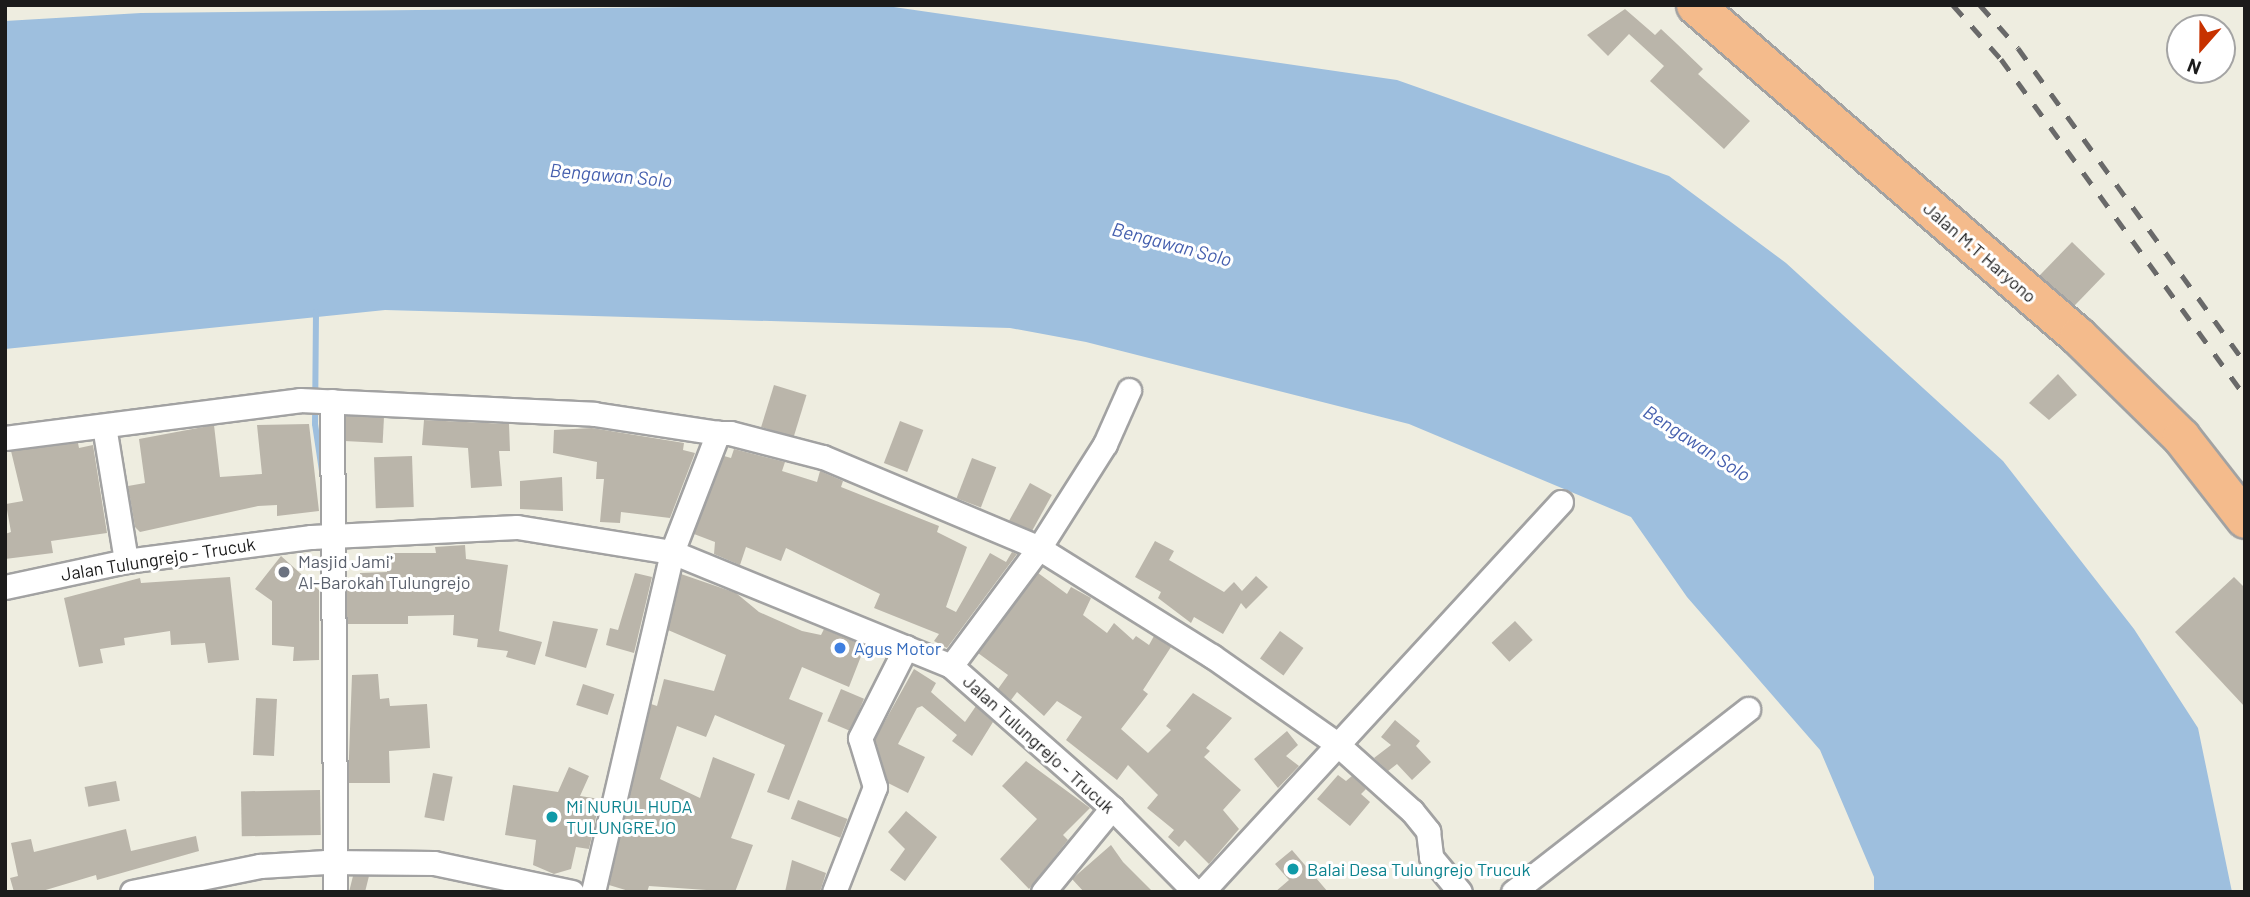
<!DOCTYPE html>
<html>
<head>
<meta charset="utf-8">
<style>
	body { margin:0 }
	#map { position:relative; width:2250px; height:897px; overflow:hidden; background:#eeede0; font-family:Barlow,sans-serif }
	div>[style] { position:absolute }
	.water>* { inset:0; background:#9ebfde }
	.stream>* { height:6px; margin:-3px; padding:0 3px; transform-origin:3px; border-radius:3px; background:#9ebfde }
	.building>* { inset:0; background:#bab5aa; transform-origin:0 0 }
	.roads { filter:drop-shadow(2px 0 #a2a2a2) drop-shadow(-2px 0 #a2a2a2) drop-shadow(0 2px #a2a2a2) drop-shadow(0 -2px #a2a2a2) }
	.minor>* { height:23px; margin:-11.5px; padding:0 11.5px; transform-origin:11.5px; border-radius:11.5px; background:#fff }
	.trunk>* { height:37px; margin:-18.5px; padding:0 18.5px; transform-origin:18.5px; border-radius:18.5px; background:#f4bb8c }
	.rail>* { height:5px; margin-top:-2.5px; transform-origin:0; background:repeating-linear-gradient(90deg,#696969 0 14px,transparent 0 28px) }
	.dots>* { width:19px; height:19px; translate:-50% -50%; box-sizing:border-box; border:4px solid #fff; border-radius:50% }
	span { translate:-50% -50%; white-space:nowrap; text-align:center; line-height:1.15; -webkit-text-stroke:6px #fff; paint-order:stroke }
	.street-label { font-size:18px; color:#1b1b1b }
	.worship-label { font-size:18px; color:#5b616d }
	.left { translate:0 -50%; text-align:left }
	.shop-label { font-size:18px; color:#366cbe }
	.culture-label { font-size:18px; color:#0d838f }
	.water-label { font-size:19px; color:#455fae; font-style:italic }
	.frame { position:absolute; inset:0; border:7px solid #1b1b1b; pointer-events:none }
	.north { position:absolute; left:2166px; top:14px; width:70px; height:70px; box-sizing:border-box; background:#fff; border:2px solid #a4a4a4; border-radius:50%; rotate:201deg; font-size:19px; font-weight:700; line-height:28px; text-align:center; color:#1b1b1b }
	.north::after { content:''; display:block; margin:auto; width:24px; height:32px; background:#c73200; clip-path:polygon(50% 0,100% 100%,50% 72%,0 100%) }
</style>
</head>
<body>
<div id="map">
	<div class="water">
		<div style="clip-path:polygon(880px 5px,1397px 80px,1669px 176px,1786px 263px,2003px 461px,2134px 629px,2198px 728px,2232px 892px,1874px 892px,1874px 877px,1820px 750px,1687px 597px,1631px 517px,1409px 424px,1086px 342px,1010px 328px,385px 310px,5px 349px,5px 21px,141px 13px)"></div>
	</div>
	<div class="stream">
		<div style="left:316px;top:312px;width:112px;rotate:90.5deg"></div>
		<div style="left:315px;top:424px;width:48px;rotate:81.5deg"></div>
	</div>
	<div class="building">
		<div style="clip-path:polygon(1625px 9px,1655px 35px,1661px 29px,1677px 44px,1703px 69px,1698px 74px,1750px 121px,1724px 149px,1650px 81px,1664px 66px,1629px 34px,1608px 56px,1587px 35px)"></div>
		<div style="left:2072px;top:242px;width:46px;height:46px;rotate:44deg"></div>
		<div style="clip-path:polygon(2058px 374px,2077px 395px,2049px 420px,2029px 403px)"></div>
		<div style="left:774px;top:385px;width:34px;height:44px;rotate:17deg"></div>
		<div style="left:346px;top:416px;width:38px;height:25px;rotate:3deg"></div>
		<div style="clip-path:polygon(424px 420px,509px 424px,510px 451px,499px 451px,502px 486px,471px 488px,468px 448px,422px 445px)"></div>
		<div style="left:900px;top:421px;width:25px;height:45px;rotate:21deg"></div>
		<div style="clip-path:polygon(309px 424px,319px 511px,277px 516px,277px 505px,258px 506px,140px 532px,135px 527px,128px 486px,145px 483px,139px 439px,214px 425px,220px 477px,262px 474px,257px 425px)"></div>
		<div style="clip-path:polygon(592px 428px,684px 443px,683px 450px,695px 453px,670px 518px,621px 512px,620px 523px,600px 522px,604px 479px,596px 479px,597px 462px,553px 453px,554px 430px)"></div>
		<div style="clip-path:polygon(78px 443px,79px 448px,93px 445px,107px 533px,51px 541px,53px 553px,5px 559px,5px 534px,11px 532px,6px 504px,23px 501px,11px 451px)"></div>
		<div style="clip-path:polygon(734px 449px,785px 462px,782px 471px,817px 482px,820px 471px,843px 481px,841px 487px,939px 526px,937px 532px,967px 547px,946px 607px,956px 612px,990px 553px,1006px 562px,1012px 552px,1017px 554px,947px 648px,934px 641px,939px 634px,874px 608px,880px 594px,786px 548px,781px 561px,746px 547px,740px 565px,714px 554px,715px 542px,694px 534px,724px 456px,731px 458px)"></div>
		<div style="left:412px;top:456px;width:51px;height:38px;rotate:88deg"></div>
		<div style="left:972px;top:458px;width:26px;height:43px;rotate:21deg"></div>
		<div style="clip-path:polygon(562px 477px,563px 511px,520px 509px,520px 481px)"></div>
		<div style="left:1030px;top:483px;width:25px;height:43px;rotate:29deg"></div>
		<div style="clip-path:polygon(1155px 541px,1174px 551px,1169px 560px,1224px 592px,1234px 582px,1242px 591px,1256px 576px,1268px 587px,1246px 609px,1241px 603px,1223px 634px,1194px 617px,1191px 623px,1158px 598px,1161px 592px,1135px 577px)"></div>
		<div style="clip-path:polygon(465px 545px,466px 559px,508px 565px,499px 631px,542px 642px,535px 665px,506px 657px,508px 651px,477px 647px,478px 639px,453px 635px,454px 615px,408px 616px,408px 624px,347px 624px,347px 580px,360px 581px,360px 573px,387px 572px,387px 553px,436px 553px,435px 547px)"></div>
		<div style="clip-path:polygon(281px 556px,319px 590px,319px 660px,293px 661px,294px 647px,272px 645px,272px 601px,255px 589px)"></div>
		<div style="clip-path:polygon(635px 573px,652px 577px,634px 653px,606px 645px,610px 628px,618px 630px)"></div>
		<div style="clip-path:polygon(1038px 573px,1067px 594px,1071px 587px,1091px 598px,1083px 615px,1107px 633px,1114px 623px,1133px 640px,1136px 636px,1149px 645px,1154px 636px,1171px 647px,1143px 690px,1148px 694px,1121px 729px,1148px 753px,1171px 730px,1166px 726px,1193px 693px,1232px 718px,1206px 748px,1210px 751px,1204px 757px,1241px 790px,1223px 810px,1239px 829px,1209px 864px,1185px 840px,1179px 847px,1168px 837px,1174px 830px,1147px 808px,1158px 795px,1128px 765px,1117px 780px,1066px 740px,1082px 717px,1057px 701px,1044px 716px,1017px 692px,1011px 700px,998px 689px,1008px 675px,978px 653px)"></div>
		<div style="clip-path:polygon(681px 574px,736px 593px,759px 612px,802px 631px,821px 635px,824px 629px,865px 646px,849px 687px,802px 667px,789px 699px,823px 713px,789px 800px,767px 792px,785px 745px,715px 715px,706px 737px,677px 726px,660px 779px,700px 798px,713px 757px,755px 774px,731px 838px,753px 845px,735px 892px,649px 886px,647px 892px,632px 892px,609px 885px,651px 704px,657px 706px,664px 679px,714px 691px,726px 655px,668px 630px)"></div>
		<div style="clip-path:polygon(230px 577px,239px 660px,208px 663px,205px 643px,171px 645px,170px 631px,124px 638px,125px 645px,100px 649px,103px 663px,79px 667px,64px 598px,140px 578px,141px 583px)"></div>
		<div style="clip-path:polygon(2234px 577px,2245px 588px,2245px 707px,2175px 632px)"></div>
		<div style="clip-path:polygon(553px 621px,598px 629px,586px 668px,545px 656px)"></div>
		<div style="left:1515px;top:621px;width:26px;height:32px;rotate:47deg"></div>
		<div style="left:1280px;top:631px;width:29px;height:34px;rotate:36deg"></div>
		<div style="clip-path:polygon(914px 669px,936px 683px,931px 692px,965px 722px,976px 706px,993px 722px,972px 756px,952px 741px,957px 735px,922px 706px,917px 708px,898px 744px,925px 757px,908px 793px,888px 783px,875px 739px)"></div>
		<div style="clip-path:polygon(378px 674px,380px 699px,389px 698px,390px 706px,427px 704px,430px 748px,389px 751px,390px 783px,348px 783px,352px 675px)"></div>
		<div style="left:583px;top:684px;width:33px;height:22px;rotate:18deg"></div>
		<div style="left:841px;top:689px;width:25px;height:35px;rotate:23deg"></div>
		<div style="left:256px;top:698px;width:21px;height:57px;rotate:3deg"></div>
		<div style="clip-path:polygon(1395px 720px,1420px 741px,1416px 746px,1431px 762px,1412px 780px,1397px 764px,1388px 771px,1374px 758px,1391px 745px,1381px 737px)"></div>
		<div style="clip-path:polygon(1287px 731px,1298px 745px,1286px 756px,1299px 766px,1278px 788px,1254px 759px)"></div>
		<div style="clip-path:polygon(1026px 761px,1090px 808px,1063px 835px,1068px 840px,1029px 889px,1000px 859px,1037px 819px,1002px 786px)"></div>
		<div style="clip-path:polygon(569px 767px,589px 776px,580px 796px,600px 799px,589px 849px,576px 847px,571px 869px,554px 874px,533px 865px,536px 840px,505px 835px,513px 785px,558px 792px)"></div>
		<div style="left:433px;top:773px;width:20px;height:45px;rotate:11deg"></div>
		<div style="clip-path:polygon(1338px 775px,1346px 781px,1352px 776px,1366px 789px,1361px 794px,1370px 802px,1350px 826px,1317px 799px)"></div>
		<div style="left:116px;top:781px;width:20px;height:32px;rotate:79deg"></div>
		<div style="left:320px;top:790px;width:45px;height:79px;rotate:89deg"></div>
		<div style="left:798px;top:800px;width:53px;height:20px;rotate:21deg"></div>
		<div style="clip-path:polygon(906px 811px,937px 837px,905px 881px,890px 870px,905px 849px,888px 832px)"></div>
		<div style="clip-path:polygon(126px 829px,131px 851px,196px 836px,199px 851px,97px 880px,96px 875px,39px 892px,14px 892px,10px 878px,18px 876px,11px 843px,31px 839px,34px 852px)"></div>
		<div style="clip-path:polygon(1111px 845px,1123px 862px,1153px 892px,1084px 892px,1072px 879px)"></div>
		<div style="clip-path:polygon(1292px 850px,1328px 892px,1275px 892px,1289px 880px,1275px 864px)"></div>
		<div style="clip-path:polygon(792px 860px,826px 873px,820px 892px,785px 892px)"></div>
		<div style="clip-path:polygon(353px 876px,369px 876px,365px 892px,349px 892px)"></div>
	</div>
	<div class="roads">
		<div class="minor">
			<div style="left:332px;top:401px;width:491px;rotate:89.6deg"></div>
			<div style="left:104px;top:426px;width:137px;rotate:80.7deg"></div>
			<div style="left:5px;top:438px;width:297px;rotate:-7.3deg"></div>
			<div style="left:300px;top:400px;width:294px;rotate:2.7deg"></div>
			<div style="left:594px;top:414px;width:125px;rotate:8.7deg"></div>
			<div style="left:5px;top:587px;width:124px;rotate:-12.1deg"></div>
			<div style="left:126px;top:561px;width:187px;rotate:-7.4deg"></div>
			<div style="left:311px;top:537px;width:206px;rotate:-2.8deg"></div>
			<div style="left:517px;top:527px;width:157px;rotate:9.2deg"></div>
			<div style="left:672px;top:552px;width:301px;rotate:22.2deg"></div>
			<div style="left:951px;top:666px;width:215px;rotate:41.4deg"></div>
			<div style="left:1112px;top:808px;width:118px;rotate:45.3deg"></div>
			<div style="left:951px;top:666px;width:147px;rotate:-53.3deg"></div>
			<div style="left:1039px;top:548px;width:123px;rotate:-57.6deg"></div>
			<div style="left:1105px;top:444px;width:59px;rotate:-66deg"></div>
			<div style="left:132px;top:892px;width:131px;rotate:-11.5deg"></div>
			<div style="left:260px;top:866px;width:66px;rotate:-3.5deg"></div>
			<div style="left:326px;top:862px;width:108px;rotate:0.5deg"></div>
			<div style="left:434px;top:863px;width:141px;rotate:11.9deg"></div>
			<div style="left:593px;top:892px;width:349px;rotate:-76.9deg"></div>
			<div style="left:672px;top:552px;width:128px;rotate:-68.9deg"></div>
			<div style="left:718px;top:433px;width:12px"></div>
			<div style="left:730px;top:433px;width:96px;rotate:14.5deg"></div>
			<div style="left:823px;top:457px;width:234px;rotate:22.8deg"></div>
			<div style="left:1039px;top:548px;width:204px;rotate:32deg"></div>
			<div style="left:1212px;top:656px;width:153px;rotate:35.1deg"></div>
			<div style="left:1337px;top:744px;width:101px;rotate:41.8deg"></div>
			<div style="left:1412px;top:811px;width:26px;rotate:51deg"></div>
			<div style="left:1428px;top:831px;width:26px;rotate:83deg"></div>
			<div style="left:1431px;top:857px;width:45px;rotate:50.4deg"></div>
			<div style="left:834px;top:892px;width:113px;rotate:-68.7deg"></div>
			<div style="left:875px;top:787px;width:51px;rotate:-107deg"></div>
			<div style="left:860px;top:738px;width:102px;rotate:-63.2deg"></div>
			<div style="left:1043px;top:892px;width:109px;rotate:-50.6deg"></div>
			<div style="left:1202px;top:892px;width:530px;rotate:-47.37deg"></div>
			<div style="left:1513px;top:892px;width:298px;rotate:-37.9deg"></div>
		</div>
		<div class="trunk">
			<div style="left:1695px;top:5px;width:506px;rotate:40.83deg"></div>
			<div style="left:2078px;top:336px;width:144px;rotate:44.4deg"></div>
			<div style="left:2181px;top:437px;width:104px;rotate:52deg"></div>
		</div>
	</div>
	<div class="rail">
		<div style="left:1953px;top:5px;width:72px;rotate:48.4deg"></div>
		<div style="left:2001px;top:59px;width:416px;rotate:54.1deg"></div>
		<div style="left:1980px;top:5px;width:57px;rotate:48.5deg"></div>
		<div style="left:2018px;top:48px;width:388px;rotate:54.2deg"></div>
	</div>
	<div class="dots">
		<div style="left:284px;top:572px;background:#6b7280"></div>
		<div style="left:840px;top:648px;background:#3f7fe0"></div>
		<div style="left:552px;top:817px;background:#0f9aa8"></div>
		<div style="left:1293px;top:869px;background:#0f9aa8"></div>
	</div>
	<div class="street-label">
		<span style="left:1980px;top:252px;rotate:41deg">Jalan M.T Haryono</span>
		<span style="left:158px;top:559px;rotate:-9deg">Jalan Tulungrejo - Trucuk</span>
		<span style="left:1039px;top:744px;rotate:42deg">Jalan Tulungrejo - Trucuk</span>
	</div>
	<div class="worship-label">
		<span class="left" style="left:298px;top:572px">Masjid Jami'<br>Al-Barokah Tulungrejo</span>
	</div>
	<div class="shop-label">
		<span class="left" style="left:854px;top:648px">Agus Motor</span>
	</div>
	<div class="culture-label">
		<span class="left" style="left:566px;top:817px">Mi NURUL HUDA<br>TULUNGREJO</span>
		<span class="left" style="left:1307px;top:869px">Balai Desa Tulungrejo Trucuk</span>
	</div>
	<div class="water-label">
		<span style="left:611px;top:175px;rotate:5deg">Bengawan Solo</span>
		<span style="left:1172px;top:244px;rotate:15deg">Bengawan Solo</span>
		<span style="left:1697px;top:443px;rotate:33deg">Bengawan Solo</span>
	</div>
	<div class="frame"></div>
	<div class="north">N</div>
</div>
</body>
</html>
